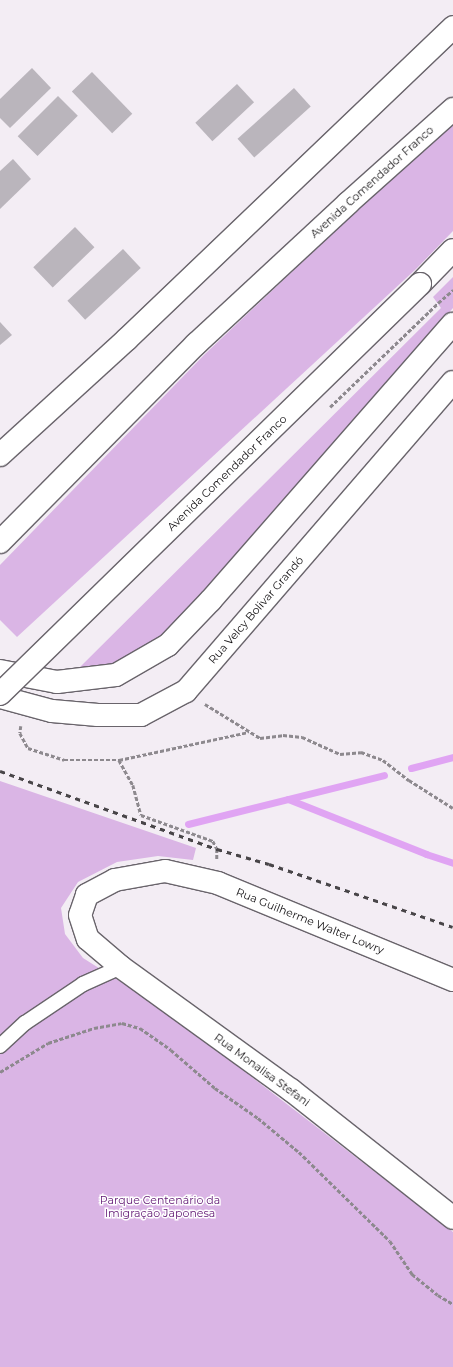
<!DOCTYPE html>
<html>
<head>
<meta charset="utf-8">
<style>
	body { margin:0 }
	#map { position:relative; width:453px; height:1367px; overflow:hidden; background:#f3edf4; font-family:Montserrat,sans-serif }
	div>[style] { position:absolute }
	.green>* { inset:0; background:#dab5e5 }
	.stream>* { height:7px; margin:-3.5px; padding:0 3.5px; transform-origin:3.5px; border-radius:3.5px; background:#e0a4f3 }
	.building>* { inset:0; background:#bab5bc; transform-origin:0 0 }
	.path>* { height:2.5px; margin-top:-1.25px; transform-origin:0; background:repeating-linear-gradient(90deg,#8d898e 0 4px,transparent 0 6px) }
	.roads { filter:drop-shadow(1px 0 #69646b) drop-shadow(-1px 0 #69646b) drop-shadow(0 1px #69646b) drop-shadow(0 -1px #69646b) }
	.service>* { height:14px; margin:-7px; padding:0 7px; transform-origin:7px; border-radius:7px; background:#fff }
	.minor>* { height:22px; margin:-11px; padding:0 11px; transform-origin:11px; border-radius:11px; background:#fff }
	.tertiary>* { height:22px; margin:-11px; padding:0 11px; transform-origin:11px; border-radius:11px; background:#fff }
	.trunk>* { height:22px; margin:-11px; padding:0 11px; transform-origin:11px; border-radius:11px; background:#fff }
	.rail>* { height:3px; margin-top:-1.5px; transform-origin:0; background:repeating-linear-gradient(90deg,#484548 0 5px,transparent 0 10px) }
	.path-bridge>* { height:2.5px; margin-top:-1.25px; transform-origin:0; background:repeating-linear-gradient(90deg,#8d898e 0 4px,transparent 0 6px) }
	.bridges { filter:drop-shadow(1px 0 #69646b) drop-shadow(-1px 0 #69646b) drop-shadow(0 1px #69646b) drop-shadow(0 -1px #69646b) }
	.trunk-bridge>* { height:22px; margin:-11px; padding:0 11px; transform-origin:11px; border-radius:11px; background:#fff }
	span { translate:-50% -50%; white-space:nowrap; text-align:center; line-height:1.15; -webkit-text-stroke:3px #fff; paint-order:stroke }
	.street-label { font-size:11px; color:#121012 }
	.park-label { font-size:11px; color:#601573 }
</style>
</head>
<body>
<div id="map">
	<div class="green">
		<div style="clip-path:polygon(453px 125px,453px 231px,416px 269px,17px 637px,0 620px,0 565px,204px 355px,352px 215px)"></div>
		<div style="clip-path:polygon(453px 277px,453px 308px,175px 624px,130px 665px,77px 670px,441px 308px,433px 297px)"></div>
		<div style="clip-path:polygon(0 781px,196px 848px,193px 860px,158px 856px,117px 862px,78px 882px,61px 908px,65px 934px,83px 958px,162px 1008px,453px 1232px,453px 1367px,0 1367px)"></div>
	</div>
	<div class="stream">
		<div style="left:411px;top:768px;width:43px;rotate:-14.7deg"></div>
		<div style="left:288px;top:799px;width:149px;rotate:21.7deg"></div>
		<div style="left:426px;top:854px;width:28px;rotate:18deg"></div>
		<div style="left:188px;top:824px;width:202px;rotate:-14deg"></div>
	</div>
	<div class="building">
		<div style="clip-path:polygon(32px 68px,51px 88px,10px 128px,0 118px,0 99px)"></div>
		<div style="left:92px;top:72px;width:58px;height:28px;rotate:46deg"></div>
		<div style="left:237px;top:84px;width:25px;height:57px;rotate:47deg"></div>
		<div style="left:294px;top:88px;width:25px;height:76px;rotate:48deg"></div>
		<div style="left:58px;top:96px;width:28px;height:57px;rotate:45deg"></div>
		<div style="clip-path:polygon(13px 159px,31px 179px,0 209px,0 171px)"></div>
		<div style="left:75px;top:227px;width:28px;height:58px;rotate:46deg"></div>
		<div style="left:123px;top:249px;width:26px;height:76px;rotate:47deg"></div>
		<div style="clip-path:polygon(0 322px,12px 335px,0 345px)"></div>
	</div>
	<div class="path">
		<div style="left:438px;top:303px;width:20px;rotate:-41deg"></div>
		<div style="left:205px;top:704px;width:65px;rotate:31.7deg"></div>
		<div style="left:260px;top:738px;width:23px;rotate:-7deg"></div>
		<div style="left:283px;top:735px;width:19px;rotate:6deg"></div>
		<div style="left:302px;top:737px;width:42px;rotate:24.1deg"></div>
		<div style="left:340px;top:754px;width:21px;rotate:-5deg"></div>
		<div style="left:361px;top:752px;width:23px;rotate:20deg"></div>
		<div style="left:383px;top:760px;width:33px;rotate:38deg"></div>
		<div style="left:409px;top:780px;width:52px;rotate:32.5deg"></div>
		<div style="left:21px;top:726px;width:7px;rotate:98deg"></div>
		<div style="left:20px;top:733px;width:17px;rotate:62deg"></div>
		<div style="left:28px;top:748px;width:38px;rotate:18deg"></div>
		<div style="left:64px;top:760px;width:55px"></div>
		<div style="left:119px;top:760px;width:132px;rotate:-12.2deg"></div>
		<div style="left:119px;top:760px;width:29px;rotate:61deg"></div>
		<div style="left:133px;top:785px;width:31px;rotate:75deg"></div>
		<div style="left:141px;top:815px;width:77px;rotate:19.9deg"></div>
		<div style="left:213px;top:841px;width:9px;rotate:63deg"></div>
		<div style="left:217px;top:849px;width:10px;rotate:90deg"></div>
		<div style="left:0;top:1072px;width:56px;rotate:-31.1deg"></div>
		<div style="left:48px;top:1043px;width:48px;rotate:-18.1deg"></div>
		<div style="left:94px;top:1028px;width:28px;rotate:-10deg"></div>
		<div style="left:122px;top:1023px;width:19px;rotate:16deg"></div>
		<div style="left:140px;top:1028px;width:38px;rotate:35deg"></div>
		<div style="left:171px;top:1050px;width:58px;rotate:40.8deg"></div>
		<div style="left:215px;top:1088px;width:52px;rotate:34.9deg"></div>
		<div style="left:258px;top:1118px;width:53px;rotate:39.7deg"></div>
		<div style="left:299px;top:1152px;width:127px;rotate:44.4deg"></div>
		<div style="left:390px;top:1241px;width:40px;rotate:56deg"></div>
		<div style="left:412px;top:1274px;width:33px;rotate:39deg"></div>
		<div style="left:438px;top:1295px;width:17px;rotate:31deg"></div>
	</div>
	<div class="roads">
		<div class="service">
			<div style="left:0;top:1046px;width:34px;rotate:-43deg"></div>
			<div style="left:25px;top:1023px;width:70px;rotate:-33.9deg"></div>
			<div style="left:83px;top:984px;width:42px;rotate:-24.1deg"></div>
		</div>
		<div class="minor">
			<div style="left:453px;top:980px;width:254px;rotate:-157.6deg"></div>
			<div style="left:218px;top:883px;width:54px;rotate:-167.2deg"></div>
			<div style="left:165px;top:871px;width:51px;rotate:169.8deg"></div>
			<div style="left:115px;top:880px;width:32px;rotate:152deg"></div>
			<div style="left:87px;top:895px;width:21px;rotate:109deg"></div>
			<div style="left:80px;top:915px;width:25px;rotate:72deg"></div>
			<div style="left:88px;top:939px;width:43px;rotate:40.3deg"></div>
			<div style="left:121px;top:967px;width:210px;rotate:35.9deg"></div>
			<div style="left:291px;top:1090px;width:206px;rotate:38.3deg"></div>
		</div>
		<div class="tertiary">
			<div style="left:0;top:455px;width:171px;rotate:-42.4deg"></div>
			<div style="left:126px;top:340px;width:453px;rotate:-43.7deg"></div>
			<div style="left:0;top:697px;width:54px;rotate:15.1deg"></div>
			<div style="left:52px;top:711px;width:46px;rotate:5deg"></div>
			<div style="left:98px;top:715px;width:43px"></div>
			<div style="left:141px;top:715px;width:51px;rotate:-28.1deg"></div>
			<div style="left:186px;top:691px;width:408px;rotate:-49.2deg"></div>
		</div>
		<div class="trunk">
			<div style="left:420px;top:284px;width:47px;rotate:-45.9deg"></div>
			<div style="left:0;top:542px;width:279px;rotate:-45.3deg"></div>
			<div style="left:196px;top:344px;width:207px;rotate:-42.8deg"></div>
			<div style="left:348px;top:203px;width:141px;rotate:-41.8deg"></div>
			<div style="left:0;top:671px;width:58px;rotate:10.9deg"></div>
			<div style="left:57px;top:682px;width:59px;rotate:-6.8deg"></div>
			<div style="left:116px;top:675px;width:60px;rotate:-30deg"></div>
			<div style="left:168px;top:645px;width:62px;rotate:-46.3deg"></div>
			<div style="left:211px;top:600px;width:367px;rotate:-48.8deg"></div>
		</div>
	</div>
	<div class="rail">
		<div style="left:0;top:771px;width:231px;rotate:19.8deg"></div>
		<div style="left:217px;top:849px;width:54px;rotate:16.1deg"></div>
		<div style="left:269px;top:864px;width:194px;rotate:18.9deg"></div>
	</div>
	<div class="path-bridge">
		<div style="left:330px;top:407px;width:150px;rotate:-43.9deg"></div>
	</div>
	<div class="bridges">
		<div class="trunk-bridge">
			<div style="left:0;top:694px;width:587px;rotate:-44.31deg"></div>
		</div>
	</div>
	<div class="street-label">
		<span style="left:372px;top:182px;rotate:-42deg">Avenida Comendador Franco</span>
		<span style="left:227px;top:473px;rotate:-44deg">Avenida Comendador Franco</span>
		<span style="left:256px;top:610px;rotate:-49deg">Rua Velcy Bolivar Grandó</span>
		<span style="left:310px;top:921px;rotate:22deg">Rua Guilherme Walter Lowry</span>
		<span style="left:262px;top:1070px;rotate:36deg">Rua Monalisa Stefani</span>
	</div>
	<div class="park-label">
		<span style="left:160px;top:1207px">Parque Centenário da<br>Imigração Japonesa</span>
	</div>
</div>
</body>
</html>
